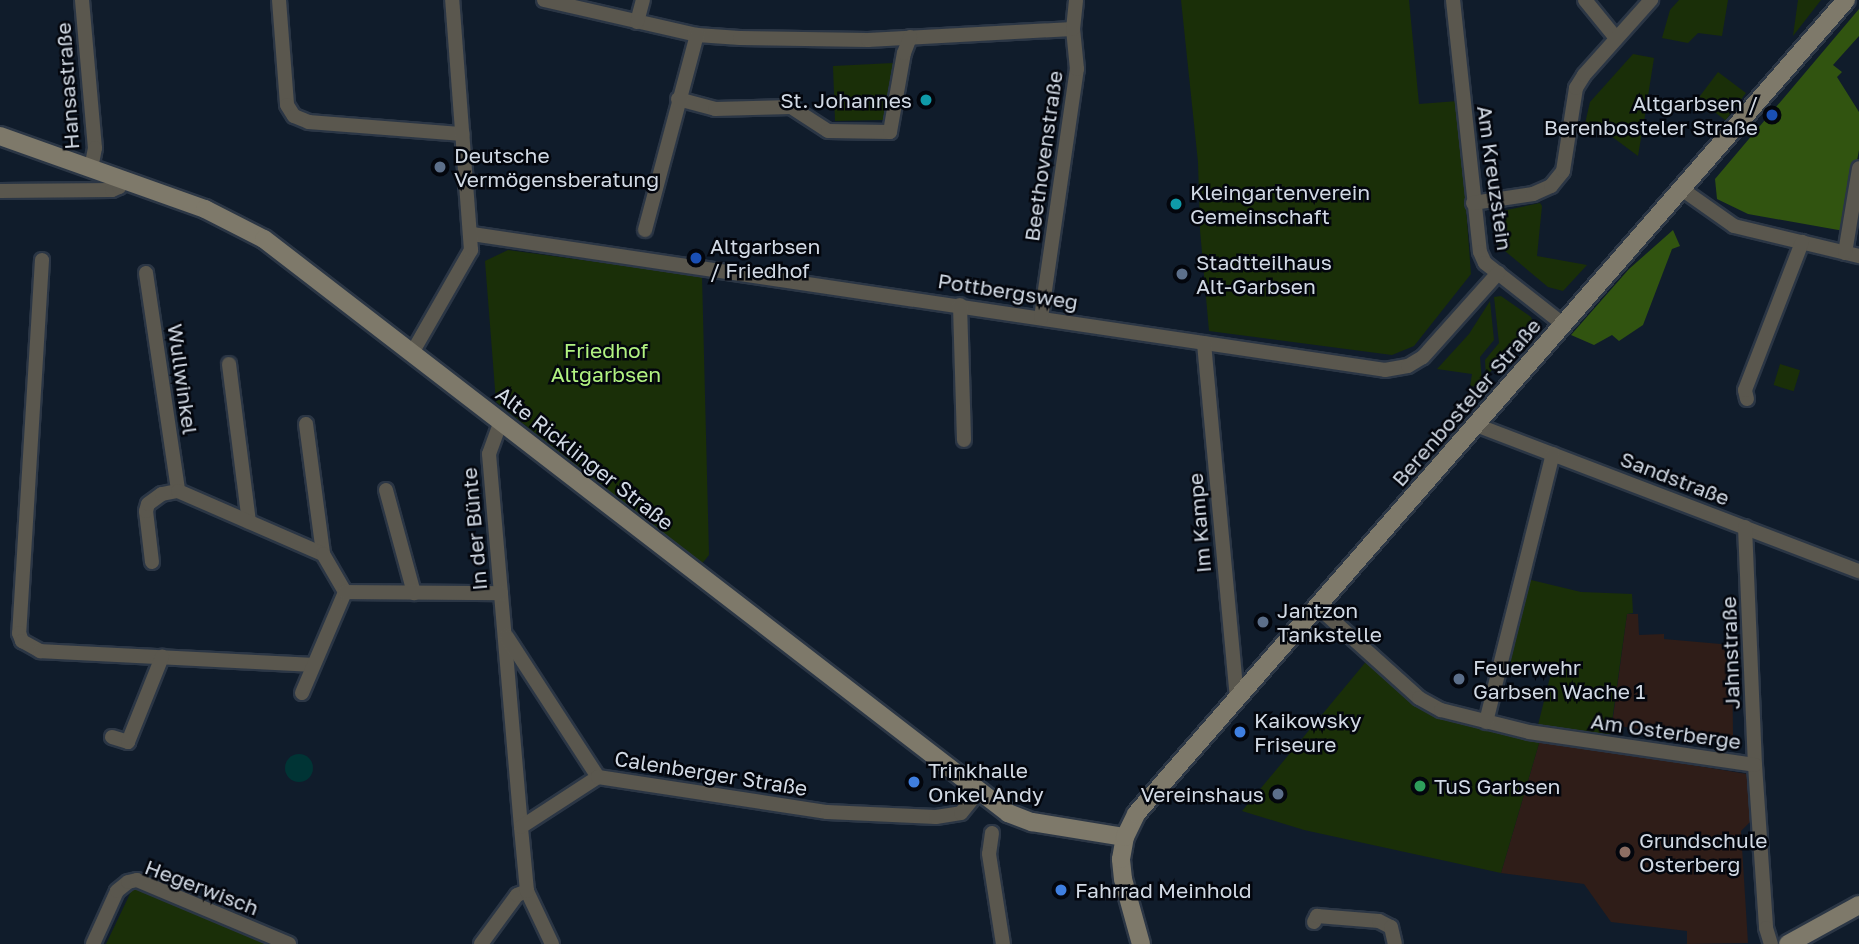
<!DOCTYPE html>
<html>
<head>
<meta charset="utf-8">
<style>
	body { margin:0 }
	#map { position:relative; width:1859px; height:944px; overflow:hidden; background:#101c2b; font-family:"Golos Text",sans-serif }
	div>[style] { position:absolute }
	.education>* { inset:0; background:#2f1d18 }
	.green>* { inset:0; background:#1a2f08; transform-origin:0 0 }
	.forest>* { inset:0; background:#315410 }
	.water>* { inset:0; background:#003435 }
	.round { border-radius:50% }
	.roads { filter:drop-shadow(2px 0 #2b3645) drop-shadow(-2px 0 #2b3645) drop-shadow(0 2px #2b3645) drop-shadow(0 -2px #2b3645) }
	.street>* { height:14px; margin:-7px; padding:0 7px; transform-origin:7px; border-radius:7px; background:#5a574e }
	.secondary>* { height:18px; margin:-9px; padding:0 9px; transform-origin:9px; border-radius:9px; background:#7e796a }
	.dots>* { width:19px; height:19px; translate:-50% -50%; box-sizing:border-box; border:4px solid #03060d; border-radius:50% }
	span { translate:-50% -50%; white-space:nowrap; text-align:center; line-height:1.15; -webkit-text-stroke:5px #03060d; paint-order:stroke }
	.street-label { font-size:21px; color:#d1d9e4 }
	.poi-label { font-size:21px; color:#d1d9e4 }
	.right { translate:-100% -50%; text-align:right }
	.left { translate:0 -50%; text-align:left }
	.park-label { font-size:21px; color:#b1f281 }
</style>
</head>
<body>
<div id="map">
	<div class="education">
		<div style="clip-path:polygon(1627px 614px,1638px 614px,1639px 635px,1664px 634px,1664px 639px,1732px 645px,1733px 735px,1736px 744px,1612px 725px)"></div>
		<div style="clip-path:polygon(1540px 740px,1747px 774px,1751px 821px,1741px 831px,1748px 943px,1687px 944px,1687px 931px,1611px 922px,1584px 884px,1501px 873px)"></div>
	</div>
	<div class="green">
		<div style="clip-path:polygon(1181px 0,1409px 0,1419px 104px,1458px 101px,1471px 274px,1414px 346px,1392px 355px,1209px 331px,1200px 230px,1198px 162px)"></div>
		<div style="clip-path:polygon(1679px 0,1728px 0,1722px 36px,1698px 33px,1688px 43px,1662px 38px,1670px 10px)"></div>
		<div style="clip-path:polygon(1798px 0,1821px 0,1793px 36px)"></div>
		<div style="clip-path:polygon(1633px 54px,1654px 58px,1643px 128px,1584px 128px,1590px 102px)"></div>
		<div style="clip-path:polygon(893px 63px,883px 120px,835px 121px,833px 66px)"></div>
		<div style="left:1718px;top:72px;width:35px;height:34px;rotate:37deg"></div>
		<div style="clip-path:polygon(1642px 132px,1638px 156px,1611px 136px)"></div>
		<div style="clip-path:polygon(1540px 203px,1542px 206px,1537px 256px,1587px 265px,1563px 291px,1548px 287px,1499px 246px,1492px 227px,1497px 212px)"></div>
		<div style="clip-path:polygon(508px 250px,702px 276px,709px 555px,701px 565px,496px 402px,485px 261px)"></div>
		<div style="clip-path:polygon(1501px 296px,1531px 317px,1533px 322px,1486px 377px,1485px 360px,1499px 343px,1494px 297px)"></div>
		<div style="clip-path:polygon(1490px 301px,1494px 340px,1480px 357px,1482px 382px,1477px 387px,1470px 386px,1472px 374px,1437px 369px,1469px 334px)"></div>
		<div style="left:1780px;top:364px;width:21px;height:22px;rotate:17deg"></div>
		<div style="clip-path:polygon(1527px 579px,1581px 592px,1632px 594px,1633px 613px,1627px 614px,1610px 736px,1538px 725px,1551px 673px,1504px 665px)"></div>
		<div style="clip-path:polygon(1369px 658px,1423px 709px,1540px 740px,1501px 873px,1304px 830px,1242px 811px)"></div>
		<div style="clip-path:polygon(138px 877px,284px 944px,106px 944px)"></div>
	</div>
	<div class="forest">
		<div style="clip-path:polygon(1859px 9px,1859px 36px,1833px 65px,1842px 72px,1837px 77px,1859px 112px,1859px 150px,1844px 231px,1748px 214px,1717px 199px,1715px 179px)"></div>
		<div style="clip-path:polygon(1673px 230px,1680px 246px,1672px 249px,1643px 325px,1619px 341px,1612px 335px,1594px 345px,1571px 335px,1629px 269px)"></div>
	</div>
	<div class="water">
		<div class="round" style="left:285px;top:754px;width:28px;height:28px"></div>
	</div>
	<div class="roads">
		<div class="street">
			<div style="left:82px;top:0;width:149px;rotate:85deg"></div>
			<div style="left:95px;top:148px;width:20px;rotate:101deg"></div>
			<div style="left:279px;top:0;width:105px;rotate:85.6deg"></div>
			<div style="left:287px;top:105px;width:13px;rotate:58deg"></div>
			<div style="left:294px;top:116px;width:16px;rotate:22deg"></div>
			<div style="left:309px;top:122px;width:154px;rotate:4.5deg"></div>
			<div style="left:544px;top:0;width:157px;rotate:12.9deg"></div>
			<div style="left:697px;top:35px;width:43px;rotate:4deg"></div>
			<div style="left:740px;top:38px;width:128px;rotate:0.9deg"></div>
			<div style="left:868px;top:40px;width:205px;rotate:-3.1deg"></div>
			<div style="left:1453px;top:0;width:253px;rotate:83.9deg"></div>
			<div style="left:1480px;top:252px;width:12px;rotate:66deg"></div>
			<div style="left:1485px;top:263px;width:100px;rotate:38.1deg"></div>
			<div style="left:1585px;top:0;width:49px;rotate:50.8deg"></div>
			<div style="left:637px;top:22px;width:23px;rotate:-75deg"></div>
			<div style="left:678px;top:99px;width:38px;rotate:15deg"></div>
			<div style="left:715px;top:109px;width:76px;rotate:-1.5deg"></div>
			<div style="left:791px;top:107px;width:44px;rotate:33deg"></div>
			<div style="left:828px;top:131px;width:62px;rotate:0.9deg"></div>
			<div style="left:890px;top:132px;width:80px;rotate:-80deg"></div>
			<div style="left:904px;top:53px;width:17px;rotate:-69deg"></div>
			<div style="left:1683px;top:190px;width:62px;rotate:35.2deg"></div>
			<div style="left:1734px;top:226px;width:129px;rotate:13.5deg"></div>
			<div style="left:0;top:191px;width:112px;rotate:-0.5deg"></div>
			<div style="left:112px;top:190px;width:8px;rotate:-23deg"></div>
			<div style="left:119px;top:187px;width:8px;rotate:-60deg"></div>
			<div style="left:1473px;top:203px;width:61px;rotate:-8.5deg"></div>
			<div style="left:1533px;top:194px;width:20px;rotate:-24deg"></div>
			<div style="left:1551px;top:186px;width:19px;rotate:-51deg"></div>
			<div style="left:1563px;top:171px;width:84px;rotate:-81.1deg"></div>
			<div style="left:1576px;top:88px;width:15px;rotate:-58deg"></div>
			<div style="left:1584px;top:75px;width:101px;rotate:-48.2deg"></div>
			<div style="left:645px;top:230px;width:202px;rotate:-75.1deg"></div>
			<div style="left:472px;top:234px;width:923px;rotate:8.47deg"></div>
			<div style="left:1385px;top:370px;width:23px;rotate:-10deg"></div>
			<div style="left:1408px;top:366px;width:17px;rotate:-31deg"></div>
			<div style="left:1423px;top:357px;width:113px;rotate:-48.2deg"></div>
			<div style="left:1845px;top:253px;width:86px;rotate:-80.6deg"></div>
			<div style="left:42px;top:260px;width:374px;rotate:93.5deg"></div>
			<div style="left:19px;top:633px;width:9px;rotate:69deg"></div>
			<div style="left:22px;top:641px;width:21px;rotate:29deg"></div>
			<div style="left:40px;top:651px;width:273px;rotate:2.9deg"></div>
			<div style="left:146px;top:273px;width:220px;rotate:81.6deg"></div>
			<div style="left:960px;top:305px;width:135px;rotate:88.3deg"></div>
			<div style="left:1041px;top:318px;width:252px;rotate:-81.8deg"></div>
			<div style="left:1077px;top:69px;width:40px;rotate:-95.7deg"></div>
			<div style="left:1073px;top:29px;width:29px;rotate:-84deg"></div>
			<div style="left:1204px;top:343px;width:358px;rotate:84.7deg"></div>
			<div style="left:412px;top:353px;width:119px;rotate:-60.2deg"></div>
			<div style="left:471px;top:250px;width:251px;rotate:-94.3deg"></div>
			<div style="left:229px;top:364px;width:159px;rotate:82.8deg"></div>
			<div style="left:1747px;top:399px;width:9px;rotate:-103deg"></div>
			<div style="left:1745px;top:390px;width:159px;rotate:-68.9deg"></div>
			<div style="left:501px;top:421px;width:35px;rotate:110deg"></div>
			<div style="left:489px;top:454px;width:374px;rotate:85.1deg"></div>
			<div style="left:306px;top:424px;width:131px;rotate:82.5deg"></div>
			<div style="left:1476px;top:425px;width:410px;rotate:20.9deg"></div>
			<div style="left:386px;top:490px;width:107px;rotate:74.8deg"></div>
			<div style="left:1745px;top:527px;width:238px;rotate:87.6deg"></div>
			<div style="left:1755px;top:765px;width:163px;rotate:86.1deg"></div>
			<div style="left:1766px;top:928px;width:17px;rotate:73deg"></div>
			<div style="left:152px;top:562px;width:51px;rotate:-96.7deg"></div>
			<div style="left:146px;top:511px;width:7px;rotate:-74deg"></div>
			<div style="left:148px;top:504px;width:17px;rotate:-36deg"></div>
			<div style="left:162px;top:494px;width:16px;rotate:-11deg"></div>
			<div style="left:178px;top:491px;width:158px;rotate:23.5deg"></div>
			<div style="left:323px;top:554px;width:44px;rotate:59.9deg"></div>
			<div style="left:1318px;top:607px;width:136px;rotate:42deg"></div>
			<div style="left:1419px;top:698px;width:25px;rotate:29deg"></div>
			<div style="left:1441px;top:710px;width:91px;rotate:14deg"></div>
			<div style="left:1529px;top:732px;width:228px;rotate:8.3deg"></div>
			<div style="left:507px;top:637px;width:167px;rotate:57deg"></div>
			<div style="left:302px;top:693px;width:110px;rotate:-66.9deg"></div>
			<div style="left:345px;top:592px;width:156px;rotate:0.4deg"></div>
			<div style="left:1486px;top:722px;width:276px;rotate:-76deg"></div>
			<div style="left:112px;top:737px;width:17px;rotate:17deg"></div>
			<div style="left:128px;top:742px;width:92px;rotate:-68.2deg"></div>
			<div style="left:992px;top:833px;width:21px;rotate:98deg"></div>
			<div style="left:989px;top:854px;width:91px;rotate:81.2deg"></div>
			<div style="left:1314px;top:922px;width:7px;rotate:-63deg"></div>
			<div style="left:1317px;top:916px;width:62px;rotate:4.6deg"></div>
			<div style="left:1379px;top:921px;width:13px;rotate:27deg"></div>
			<div style="left:1391px;top:927px;width:17px;rotate:77deg"></div>
			<div style="left:93px;top:944px;width:58px;rotate:-65.6deg"></div>
			<div style="left:117px;top:891px;width:14px;rotate:-39deg"></div>
			<div style="left:128px;top:882px;width:9px;rotate:-13deg"></div>
			<div style="left:137px;top:880px;width:165px;rotate:22.8deg"></div>
			<div style="left:481px;top:944px;width:61px;rotate:-53.7deg"></div>
			<div style="left:517px;top:895px;width:11px;rotate:-22deg"></div>
			<div style="left:552px;top:944px;width:59px;rotate:-115.3deg"></div>
			<div style="left:527px;top:891px;width:64px;rotate:-95.4deg"></div>
			<div style="left:521px;top:827px;width:92px;rotate:-33deg"></div>
			<div style="left:598px;top:777px;width:232px;rotate:8.7deg"></div>
			<div style="left:827px;top:812px;width:109px;rotate:2.6deg"></div>
			<div style="left:936px;top:817px;width:25px;rotate:-9deg"></div>
			<div style="left:961px;top:813px;width:28px;rotate:-51deg"></div>
		</div>
		<div class="secondary">
			<div style="left:0;top:136px;width:218px;rotate:19.6deg"></div>
			<div style="left:205px;top:209px;width:66px;rotate:27deg"></div>
			<div style="left:264px;top:239px;width:940px;rotate:37.65deg"></div>
			<div style="left:1008px;top:813px;width:26px;rotate:21deg"></div>
			<div style="left:1032px;top:822px;width:94px;rotate:9.2deg"></div>
			<div style="left:1141px;top:944px;width:67px;rotate:-105.5deg"></div>
			<div style="left:1123px;top:879px;width:20px;rotate:-96deg"></div>
			<div style="left:1121px;top:859px;width:22px;rotate:-80deg"></div>
			<div style="left:1125px;top:837px;width:25px;rotate:-64deg"></div>
			<div style="left:1136px;top:814px;width:1080px;rotate:-48.9deg"></div>
			<div style="left:1788px;top:944px;width:81px;rotate:-28.8deg"></div>
		</div>
	</div>
	<div class="dots">
		<div style="left:926px;top:100px;background:#0f9aa8"></div>
		<div style="left:1772px;top:115px;background:#1a4fb4"></div>
		<div style="left:440px;top:167px;background:#5c6f8a"></div>
		<div style="left:1176px;top:204px;background:#0f9aa8"></div>
		<div style="left:696px;top:258px;background:#1a4fb4"></div>
		<div style="left:1182px;top:274px;background:#5c6f8a"></div>
		<div style="left:1263px;top:622px;background:#5c6f8a"></div>
		<div style="left:1459px;top:679px;background:#5c6f8a"></div>
		<div style="left:1240px;top:732px;background:#3f7fe0"></div>
		<div style="left:914px;top:782px;background:#3f7fe0"></div>
		<div style="left:1420px;top:786px;background:#2e9e5b"></div>
		<div style="left:1278px;top:794px;background:#5c6f8a"></div>
		<div style="left:1625px;top:852px;background:#8d6e63"></div>
		<div style="left:1061px;top:890px;background:#3f7fe0"></div>
	</div>
	<div class="street-label">
		<span style="left:67px;top:86px;rotate:-94deg">Hansastraße</span>
		<span style="left:1043px;top:156px;rotate:-82deg">Beethovenstraße</span>
		<span style="left:1495px;top:178px;rotate:82deg">Am Kreuzstein</span>
		<span style="left:1008px;top:291px;rotate:9deg">Pottbergsweg</span>
		<span style="left:183px;top:379px;rotate:82deg">Wullwinkel</span>
		<span style="left:1466px;top:402px;rotate:-49deg">Berenbosteler Straße</span>
		<span style="left:585px;top:458px;rotate:38deg">Alte Ricklinger Straße</span>
		<span style="left:1675px;top:478px;rotate:21deg">Sandstraße</span>
		<span style="left:1199px;top:523px;rotate:-95deg">Im Kampe</span>
		<span style="left:474px;top:529px;rotate:-95deg">In der Bünte</span>
		<span style="left:1730px;top:653px;rotate:-92deg">Jahnstraße</span>
		<span style="left:1666px;top:731px;rotate:8deg">Am Osterberge</span>
		<span style="left:711px;top:773px;rotate:9deg">Calenberger Straße</span>
		<span style="left:202px;top:887px;rotate:21deg">Hegerwisch</span>
	</div>
	<div class="poi-label">
		<span class="right" style="left:912px;top:100px">St. Johannes</span>
		<span class="right" style="left:1758px;top:115px">Altgarbsen /<br>Berenbosteler Straße</span>
		<span class="left" style="left:454px;top:167px">Deutsche<br>Vermögensberatung</span>
		<span class="left" style="left:1190px;top:204px">Kleingartenverein<br>Gemeinschaft</span>
		<span class="left" style="left:710px;top:258px">Altgarbsen<br>/ Friedhof</span>
		<span class="left" style="left:1196px;top:274px">Stadtteilhaus<br>Alt-Garbsen</span>
		<span class="left" style="left:1277px;top:622px">Jantzon<br>Tankstelle</span>
		<span class="left" style="left:1473px;top:679px">Feuerwehr<br>Garbsen Wache 1</span>
		<span class="left" style="left:1254px;top:732px">Kaikowsky<br>Friseure</span>
		<span class="left" style="left:928px;top:782px">Trinkhalle<br>Onkel Andy</span>
		<span class="left" style="left:1434px;top:786px">TuS Garbsen</span>
		<span class="right" style="left:1264px;top:794px">Vereinshaus</span>
		<span class="left" style="left:1639px;top:852px">Grundschule<br>Osterberg</span>
		<span class="left" style="left:1075px;top:890px">Fahrrad Meinhold</span>
	</div>
	<div class="park-label">
		<span style="left:606px;top:362px">Friedhof<br>Altgarbsen</span>
	</div>
</div>
</body>
</html>
